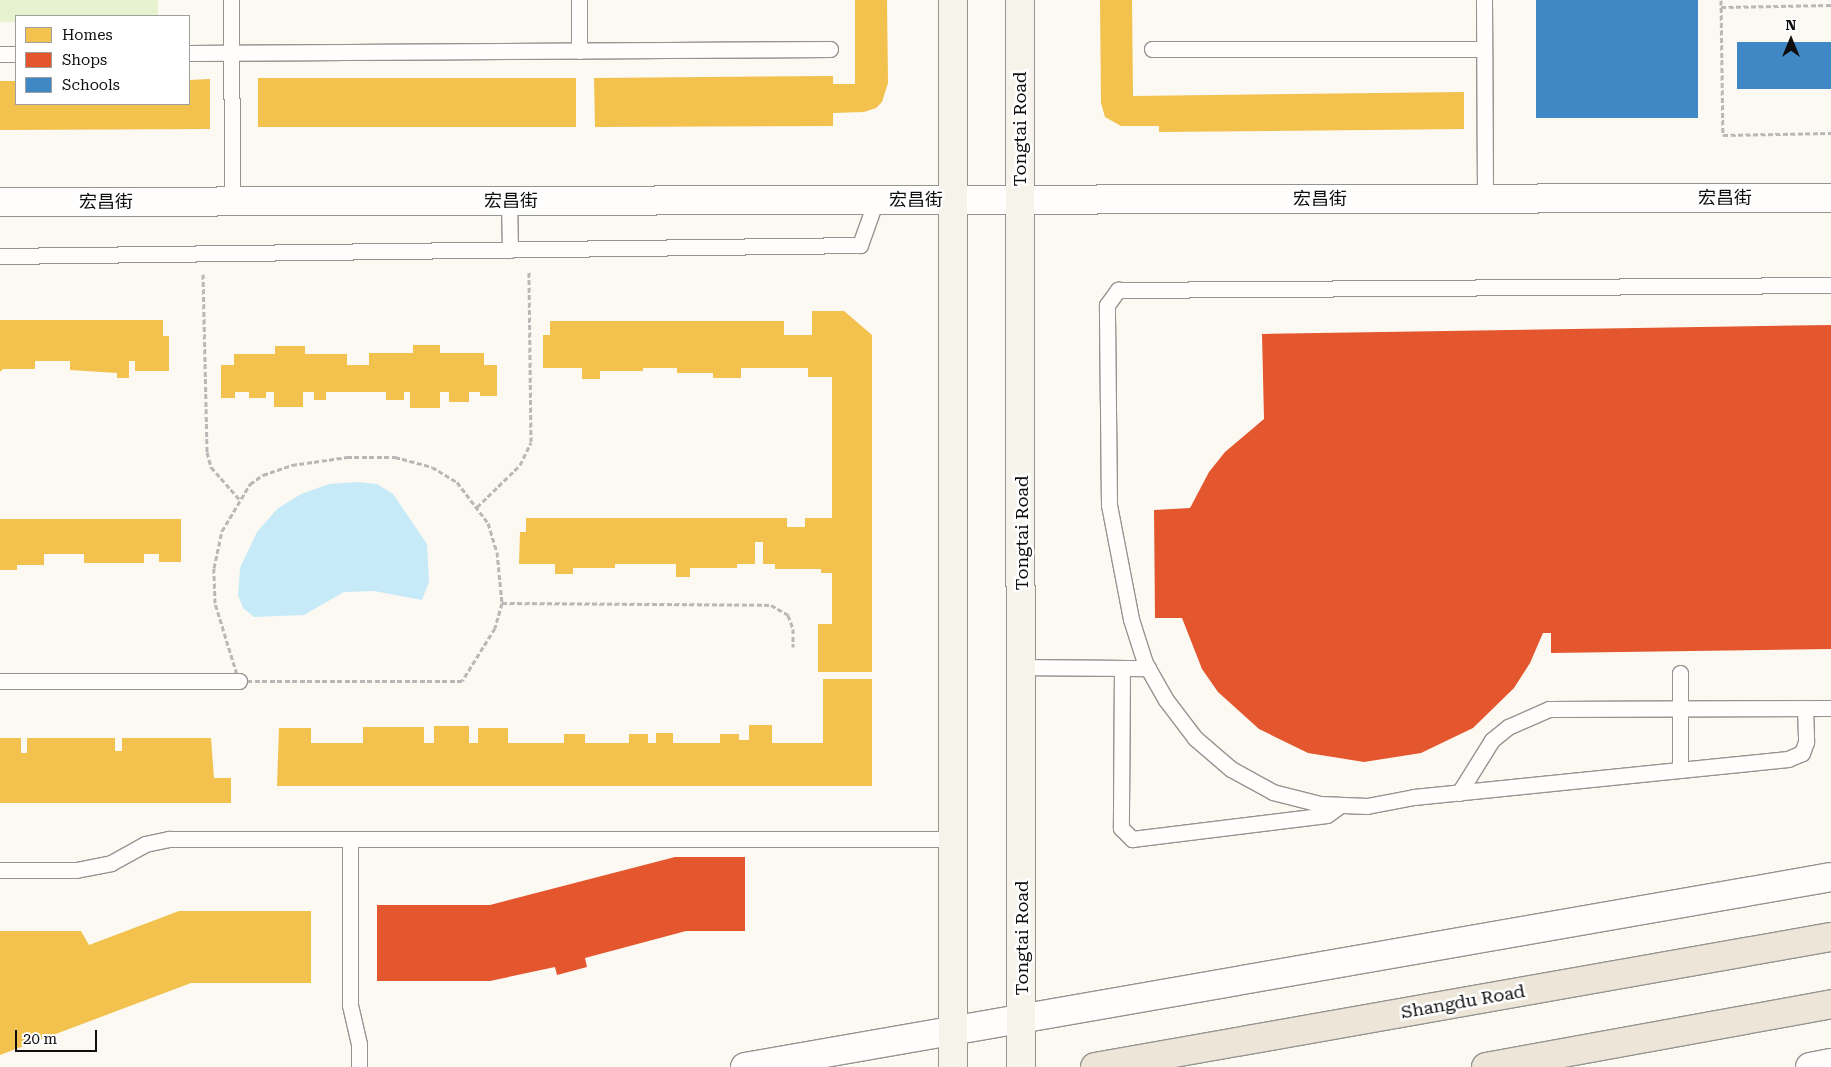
<!DOCTYPE html>
<html>
<head>
<meta charset="utf-8">
<style>
	body { margin:0 }
	#map { position:relative; width:1831px; height:1067px; overflow:hidden; background:#fcf9f2; font-family:"Roboto Serif","Noto Sans SC",serif }
	div>[style] { position:absolute }
	.green>* { inset:0; background:#e7f2d1 }
	.water>* { inset:0; background:#c7eaf8 }
	.homes>* { inset:0; background:#f2c14e; transform-origin:0 0 }
	.shops>* { inset:0; background:#e4572e }
	.schools>* { inset:0; background:#3f88c5; transform-origin:0 0 }
	.path>* { height:3px; margin-top:-1.5px; transform-origin:0; background:repeating-linear-gradient(90deg,#b8b8b6 0 5px,transparent 0 7.5px) }
	.roads { filter:drop-shadow(1px 0 #959491) drop-shadow(-1px 0 #959491) drop-shadow(0 1px #959491) drop-shadow(0 -1px #959491) }
	.lane>* { height:15px; margin:-7.5px; padding:0 7.5px; transform-origin:7.5px; border-radius:7.5px; background:#fffefd }
	.street>* { height:28px; margin:-14px; padding:0 14px; transform-origin:14px; border-radius:14px; background:#fffefd }
	.secondary>* { height:28px; margin:-14px; padding:0 14px; transform-origin:14px; border-radius:14px; background:#f5f3ea }
	.primary>* { height:28px; margin:-14px; padding:0 14px; transform-origin:14px; border-radius:14px; background:#ede6d8 }
	span { translate:-50% -50%; white-space:nowrap; text-align:center; line-height:1.15; -webkit-text-stroke:5px #fff; paint-order:stroke }
	.street-label { font-size:18px; color:#0e0e0e }
	.legend { position:absolute; left:15px; top:15px; width:175px; height:90px; box-sizing:border-box; background:#fff; border:1px solid #9f9f9f; margin:0; padding:6px 9px; list-style:none; font-size:15px; color:#0e0e0e }
	.legend li { display:flex; align-items:center; gap:10px; height:25px }
	.legend b { width:25px; border:1px solid #9f9f9f }
	.north { position:absolute; left:1766px; top:15px; width:50px; height:50px; -webkit-text-stroke:4px #fff; paint-order:stroke; rotate:0deg; font-size:14px; font-weight:700; line-height:20px; text-align:center; color:#0e0e0e }
	.north::after { content:''; display:block; margin:auto; width:18px; height:22px; background:#0e0e0e; clip-path:polygon(50% 0,100% 100%,50% 72%,0 100%) }
	.scale { position:absolute; left:15px; top:1030px; width:82px; height:22px; box-sizing:border-box; border:2px solid #0e0e0e; border-top:0; padding-left:6px; font-size:15px; line-height:18px; white-space:nowrap; color:#0e0e0e; -webkit-text-stroke:4px #fff; paint-order:stroke }
</style>
</head>
<body>
<div id="map">
	<div class="green">
		<div style="clip-path:polygon(0 0,158px 0,158px 16px,16px 16px,16px 22px,0 22px)"></div>
	</div>
	<div class="water">
		<div style="clip-path:polygon(357px 482px,377px 484px,393px 494px,427px 544px,429px 582px,422px 600px,374px 591px,344px 592px,304px 615px,254px 617px,243px 608px,238px 595px,240px 568px,257px 532px,277px 509px,301px 494px,329px 484px)"></div>
	</div>
	<div class="homes">
		<div style="clip-path:polygon(855px 0,887px 0,888px 83px,882px 102px,876px 108px,864px 112px,833px 113px,833px 126px,595px 127px,594px 78px,833px 76px,833px 84px,855px 84px)"></div>
		<div style="clip-path:polygon(1100px 0,1132px 0,1133px 96px,1464px 92px,1464px 129px,1159px 132px,1159px 126px,1121px 126px,1105px 117px,1101px 103px)"></div>
		<div style="left:576px;top:78px;width:49px;height:318px;rotate:90deg"></div>
		<div style="clip-path:polygon(210px 79px,210px 129px,0 130px,0 81px,16px 81px,16px 104px,189px 104px,189px 80px)"></div>
		<div style="clip-path:polygon(812px 311px,844px 311px,872px 335px,872px 672px,818px 672px,818px 624px,832px 624px,832px 573px,821px 573px,821px 569px,775px 569px,775px 564px,763px 564px,763px 542px,755px 542px,755px 564px,737px 564px,737px 568px,690px 568px,690px 577px,676px 577px,676px 564px,615px 564px,615px 568px,573px 568px,573px 574px,555px 574px,555px 564px,519px 564px,520px 532px,526px 532px,526px 518px,787px 518px,787px 527px,805px 527px,805px 518px,832px 518px,832px 377px,808px 377px,808px 368px,741px 368px,741px 378px,713px 378px,713px 373px,677px 373px,677px 368px,643px 368px,643px 371px,600px 371px,600px 379px,582px 379px,582px 368px,543px 368px,543px 335px,550px 335px,550px 321px,784px 321px,784px 335px,812px 335px)"></div>
		<div style="clip-path:polygon(0 320px,163px 320px,163px 336px,169px 336px,169px 371px,135px 371px,135px 361px,129px 361px,129px 378px,117px 378px,117px 373px,70px 370px,70px 361px,35px 361px,35px 369px,3px 369px,0 372px)"></div>
		<div style="clip-path:polygon(413px 345px,440px 345px,440px 353px,484px 353px,484px 365px,497px 365px,497px 396px,480px 396px,480px 392px,469px 392px,469px 402px,449px 402px,449px 392px,440px 392px,440px 408px,410px 408px,410px 392px,404px 392px,404px 400px,386px 400px,386px 392px,326px 392px,326px 400px,314px 400px,314px 392px,303px 392px,303px 407px,274px 407px,274px 392px,266px 392px,266px 398px,249px 398px,249px 392px,235px 392px,235px 398px,221px 398px,221px 365px,234px 365px,234px 354px,275px 354px,275px 346px,305px 346px,305px 354px,347px 354px,347px 365px,369px 365px,369px 353px,413px 353px)"></div>
		<div style="clip-path:polygon(0 519px,181px 519px,181px 562px,159px 562px,159px 554px,144px 554px,144px 563px,84px 563px,84px 554px,44px 554px,44px 565px,17px 565px,17px 570px,0 570px)"></div>
		<div style="clip-path:polygon(823px 679px,872px 679px,872px 786px,277px 786px,279px 728px,311px 728px,311px 743px,363px 743px,363px 727px,424px 727px,424px 743px,434px 743px,434px 726px,469px 726px,469px 743px,478px 743px,478px 728px,508px 728px,508px 743px,564px 743px,564px 734px,585px 734px,585px 743px,629px 743px,629px 734px,648px 734px,648px 743px,656px 743px,656px 733px,673px 733px,673px 743px,720px 743px,720px 734px,739px 734px,739px 740px,749px 740px,749px 725px,772px 725px,772px 743px,823px 743px)"></div>
		<div style="clip-path:polygon(0 738px,21px 738px,21px 753px,27px 753px,27px 738px,115px 738px,115px 751px,122px 751px,122px 738px,211px 738px,214px 778px,231px 778px,231px 803px,0 803px)"></div>
		<div style="clip-path:polygon(179px 911px,311px 911px,311px 983px,191px 983px,0 1055px,0 931px,81px 931px,89px 945px)"></div>
	</div>
	<div class="shops">
		<div style="clip-path:polygon(1831px 325px,1831px 649px,1551px 653px,1551px 633px,1543px 633px,1530px 663px,1514px 688px,1473px 728px,1421px 753px,1364px 762px,1308px 753px,1259px 729px,1218px 692px,1202px 669px,1182px 618px,1155px 618px,1154px 510px,1190px 508px,1209px 472px,1225px 452px,1264px 419px,1262px 334px)"></div>
		<div style="clip-path:polygon(675px 857px,745px 857px,745px 931px,686px 931px,585px 958px,587px 967px,557px 975px,555px 967px,490px 981px,377px 981px,377px 905px,490px 905px)"></div>
	</div>
	<div class="schools">
		<div style="left:1536px;top:0;width:162px;height:118px"></div>
		<div style="left:1831px;top:42px;width:47px;height:94px;rotate:90deg"></div>
	</div>
	<div class="path">
		<div style="left:1721px;top:0;width:135px;rotate:89.2deg"></div>
		<div style="left:1723px;top:135px;width:108px;rotate:-1.1deg"></div>
		<div style="left:1721px;top:7px;width:110px;rotate:-1deg"></div>
		<div style="left:203px;top:274px;width:178px;rotate:88.7deg"></div>
		<div style="left:207px;top:452px;width:16px;rotate:75deg"></div>
		<div style="left:211px;top:467px;width:44px;rotate:48.7deg"></div>
		<div style="left:347px;top:457px;width:48px"></div>
		<div style="left:395px;top:457px;width:38px;rotate:15deg"></div>
		<div style="left:432px;top:467px;width:29px;rotate:31deg"></div>
		<div style="left:457px;top:482px;width:51px;rotate:52.9deg"></div>
		<div style="left:488px;top:523px;width:30px;rotate:73deg"></div>
		<div style="left:497px;top:552px;width:51px;rotate:84.4deg"></div>
		<div style="left:502px;top:603px;width:26px;rotate:106deg"></div>
		<div style="left:495px;top:628px;width:62px;rotate:121.9deg"></div>
		<div style="left:462px;top:681px;width:223px;rotate:180deg"></div>
		<div style="left:239px;top:681px;width:82px;rotate:-107.1deg"></div>
		<div style="left:215px;top:603px;width:35px;rotate:-92deg"></div>
		<div style="left:214px;top:568px;width:38px;rotate:-78deg"></div>
		<div style="left:222px;top:531px;width:55px;rotate:-59.2deg"></div>
		<div style="left:250px;top:484px;width:16px;rotate:-35deg"></div>
		<div style="left:263px;top:475px;width:31px;rotate:-19deg"></div>
		<div style="left:292px;top:465px;width:56px;rotate:-8.3deg"></div>
		<div style="left:477px;top:507px;width:60px;rotate:-44.3deg"></div>
		<div style="left:520px;top:465px;width:25px;rotate:-64deg"></div>
		<div style="left:531px;top:442px;width:172px;rotate:-90.7deg"></div>
		<div style="left:502px;top:603px;width:269px;rotate:0.4deg"></div>
		<div style="left:771px;top:605px;width:20px;rotate:30deg"></div>
		<div style="left:788px;top:615px;width:15px;rotate:70deg"></div>
		<div style="left:793px;top:629px;width:18px;rotate:90deg"></div>
	</div>
	<div class="roads">
		<div class="lane">
			<div style="left:231px;top:0;width:201px;rotate:89.7deg"></div>
			<div style="left:579px;top:0;width:51px;rotate:90deg"></div>
			<div style="left:1484px;top:0;width:199px;rotate:89.7deg"></div>
			<div style="left:1152px;top:49px;width:332px"></div>
			<div style="left:189px;top:53px;width:641px;rotate:-0.36deg"></div>
			<div style="left:0;top:54px;width:16px"></div>
			<div style="left:509px;top:201px;width:49px;rotate:88.8deg"></div>
			<div style="left:0;top:256px;width:860px;rotate:-0.73deg"></div>
			<div style="left:860px;top:245px;width:48px;rotate:-70.4deg"></div>
			<div style="left:1023px;top:667px;width:125px;rotate:0.5deg"></div>
			<div style="left:1122px;top:668px;width:160px;rotate:90.4deg"></div>
			<div style="left:1121px;top:828px;width:16px;rotate:45deg"></div>
			<div style="left:1132px;top:839px;width:196px;rotate:-7deg"></div>
			<div style="left:1327px;top:815px;width:17px;rotate:-36deg"></div>
			<div style="left:1680px;top:673px;width:97px;rotate:90deg"></div>
			<div style="left:0;top:681px;width:239px"></div>
			<div style="left:1805px;top:708px;width:34px;rotate:88deg"></div>
			<div style="left:1806px;top:742px;width:12px;rotate:110deg"></div>
			<div style="left:1802px;top:753px;width:15px;rotate:157deg"></div>
			<div style="left:1788px;top:759px;width:376px;rotate:174.2deg"></div>
			<div style="left:1414px;top:797px;width:48px;rotate:169.2deg"></div>
			<div style="left:1367px;top:806px;width:47px;rotate:-177.6deg"></div>
			<div style="left:1320px;top:804px;width:49px;rotate:-165.7deg"></div>
			<div style="left:1273px;top:792px;width:48px;rotate:-151.3deg"></div>
			<div style="left:1231px;top:769px;width:48px;rotate:-139.3deg"></div>
			<div style="left:1195px;top:738px;width:48px;rotate:-127.3deg"></div>
			<div style="left:1166px;top:700px;width:43px;rotate:-119.6deg"></div>
			<div style="left:1145px;top:663px;width:46px;rotate:-107.7deg"></div>
			<div style="left:1131px;top:619px;width:116px;rotate:-100.9deg"></div>
			<div style="left:1109px;top:505px;width:200px;rotate:-90.6deg"></div>
			<div style="left:1107px;top:305px;width:19px;rotate:-54deg"></div>
			<div style="left:1118px;top:290px;width:713px;rotate:-0.4deg"></div>
			<div style="left:1459px;top:793px;width:62px;rotate:-58.1deg"></div>
			<div style="left:1492px;top:740px;width:21px;rotate:-39deg"></div>
			<div style="left:1508px;top:727px;width:45px;rotate:-23.7deg"></div>
			<div style="left:1549px;top:709px;width:282px;rotate:-0.2deg"></div>
			<div style="left:350px;top:839px;width:166px;rotate:90deg"></div>
			<div style="left:350px;top:1005px;width:40px;rotate:77deg"></div>
			<div style="left:359px;top:1044px;width:23px;rotate:90deg"></div>
			<div style="left:0;top:870px;width:76px"></div>
			<div style="left:76px;top:870px;width:36px;rotate:-11deg"></div>
			<div style="left:111px;top:863px;width:39px;rotate:-29deg"></div>
			<div style="left:145px;top:844px;width:25px;rotate:-12deg"></div>
			<div style="left:169px;top:839px;width:784px"></div>
		</div>
		<div class="street">
			<div style="left:0;top:202px;width:1831px;rotate:-0.13deg"></div>
			<div style="left:745px;top:1067px;width:1102px;rotate:-9.92deg"></div>
			<div style="left:1810px;top:1067px;width:21px;rotate:-11deg"></div>
		</div>
		<div class="secondary">
			<div style="left:953px;top:0;width:1067px;rotate:90deg"></div>
			<div style="left:1020px;top:0;width:1067px;rotate:89.95deg"></div>
		</div>
		<div class="primary">
			<div style="left:1095px;top:1067px;width:747px;rotate:-10.02deg"></div>
			<div style="left:1486px;top:1067px;width:351px;rotate:-10.3deg"></div>
		</div>
	</div>
	<div class="street-label">
		<span style="left:1020px;top:129px;rotate:-90deg">Tongtai Road</span>
		<span style="left:1725px;top:198px">宏昌街</span>
		<span style="left:1320px;top:199px">宏昌街</span>
		<span style="left:916px;top:200px">宏昌街</span>
		<span style="left:511px;top:201px">宏昌街</span>
		<span style="left:106px;top:202px">宏昌街</span>
		<span style="left:1022px;top:533px;rotate:-90deg">Tongtai Road</span>
		<span style="left:1022px;top:938px;rotate:-90deg">Tongtai Road</span>
		<span style="left:1463px;top:1002px;rotate:-10deg">Shangdu Road</span>
	</div>
	<ul class="legend">
	<li><b style="height:14px;background:#f2c14e"></b>Homes</li>
	<li><b style="height:14px;background:#e4572e"></b>Shops</li>
	<li><b style="height:14px;background:#3f88c5"></b>Schools</li>
	</ul>
	<div class="north">N</div>
	<div class="scale">20 m</div>
</div>
</body>
</html>
